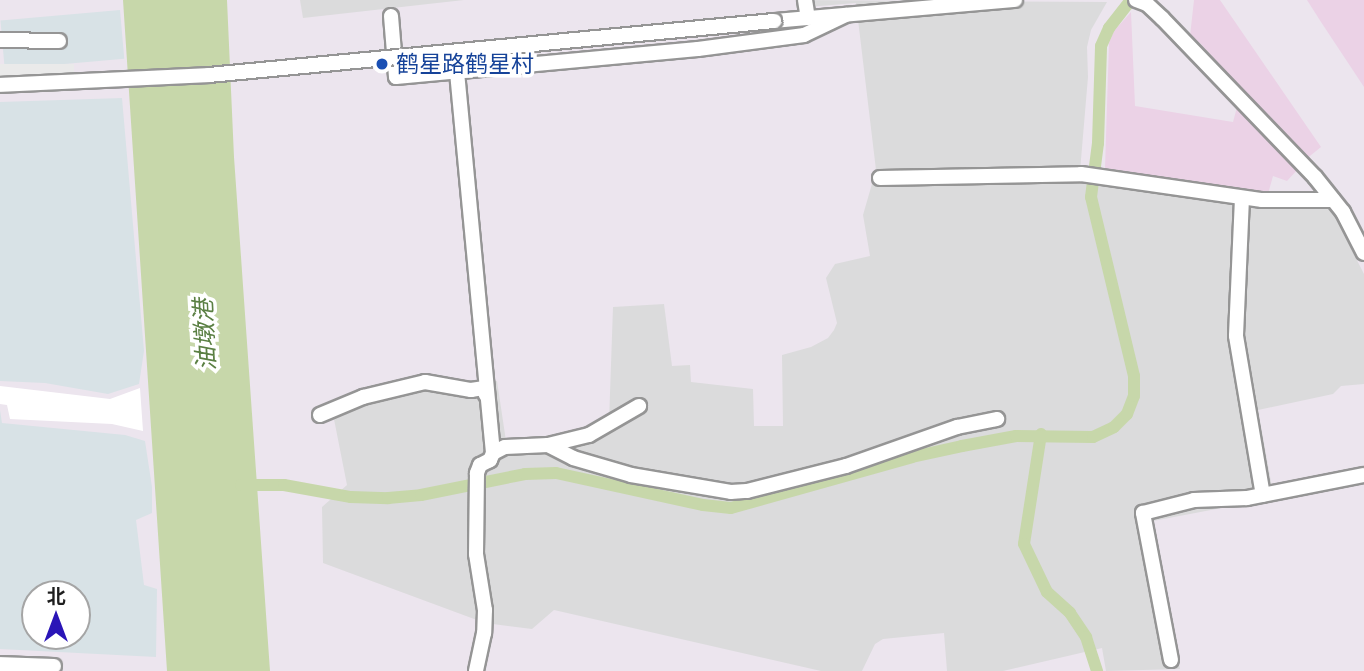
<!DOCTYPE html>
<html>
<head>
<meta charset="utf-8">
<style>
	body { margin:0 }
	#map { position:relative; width:1364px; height:671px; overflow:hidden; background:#ece5ee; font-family:Quicksand,"Noto Sans SC",sans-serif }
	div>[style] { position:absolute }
	.residential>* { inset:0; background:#dbdbdc }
	.industrial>* { inset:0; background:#d8e2e6; transform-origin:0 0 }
	.farmland>* { inset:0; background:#ebd2e6 }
	.parking>* { inset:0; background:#eaeaea; transform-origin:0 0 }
	.water>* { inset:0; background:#c7d7aa }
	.pier>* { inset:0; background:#fff }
	.canal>* { height:12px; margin:-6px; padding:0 6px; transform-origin:6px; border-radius:6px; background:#c7d7aa }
	.roads { filter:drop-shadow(2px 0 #959595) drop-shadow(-2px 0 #959595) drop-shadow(0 2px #959595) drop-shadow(0 -2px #959595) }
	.minor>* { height:14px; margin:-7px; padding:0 7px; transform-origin:7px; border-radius:7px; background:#fff }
	.bridges { filter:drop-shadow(2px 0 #959595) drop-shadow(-2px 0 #959595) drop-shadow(0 2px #959595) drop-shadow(0 -2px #959595) }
	.minor-bridge>* { height:14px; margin:-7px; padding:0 7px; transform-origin:7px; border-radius:7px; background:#fff }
	.dots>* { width:19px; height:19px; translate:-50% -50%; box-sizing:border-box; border:4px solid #fff; border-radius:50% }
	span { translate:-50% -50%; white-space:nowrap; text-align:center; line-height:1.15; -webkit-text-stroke:7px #fff; paint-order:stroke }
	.transit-label { font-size:23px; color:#164399 }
	.left { translate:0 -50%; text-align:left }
	.water-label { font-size:24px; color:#5a7f43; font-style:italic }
	.north { position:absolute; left:21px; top:580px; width:70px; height:70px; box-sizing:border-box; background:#fff; border:2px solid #a5a5a5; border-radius:50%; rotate:0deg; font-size:19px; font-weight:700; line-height:28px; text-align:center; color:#1e1e1e }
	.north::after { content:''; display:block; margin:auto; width:24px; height:32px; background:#2a15b7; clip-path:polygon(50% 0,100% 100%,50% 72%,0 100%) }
</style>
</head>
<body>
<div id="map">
	<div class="residential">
		<div style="clip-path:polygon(300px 0,464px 0,303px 18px)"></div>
		<div style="clip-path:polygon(796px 0,1107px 2px,1091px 30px,1087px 47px,1088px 77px,1079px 183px,1231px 203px,1328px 207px,1334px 215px,1364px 274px,1364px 384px,1341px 386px,1333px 394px,1258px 410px,1274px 498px,1153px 521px,1180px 669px,1106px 671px,1102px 648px,1003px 671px,947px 671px,944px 633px,883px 639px,875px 644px,862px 671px,821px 671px,554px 610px,532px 629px,485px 623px,323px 563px,322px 507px,347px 485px,331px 404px,421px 378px,446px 377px,471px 384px,497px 381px,506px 441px,512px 443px,584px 434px,609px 422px,613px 307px,664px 304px,672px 366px,690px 365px,691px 382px,753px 389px,754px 426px,783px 426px,782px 355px,811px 347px,828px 338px,834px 330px,837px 323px,826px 278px,835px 264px,870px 256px,863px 215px,876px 170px,856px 3px,796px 8px)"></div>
	</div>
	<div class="industrial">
		<div style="left:120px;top:10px;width:49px;height:120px;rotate:85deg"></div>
		<div style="clip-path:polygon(122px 98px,144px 351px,139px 384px,108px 394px,45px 383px,0 381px,0 102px)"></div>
		<div style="clip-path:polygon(evenodd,0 410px,2px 423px,125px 435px,145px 441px,152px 487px,152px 513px,136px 520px,144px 585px,157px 589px,156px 657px,0 649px,0 410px,35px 594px,77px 594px,77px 636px,35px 636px,35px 594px)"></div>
	</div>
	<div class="farmland">
		<div style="clip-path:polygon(1194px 0,1220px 0,1321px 147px,1305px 160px,1201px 44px,1190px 36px)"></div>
		<div style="clip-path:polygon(1307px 0,1364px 0,1364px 87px,1321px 22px)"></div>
		<div style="clip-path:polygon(1131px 12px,1135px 106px,1233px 122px,1237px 107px,1298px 169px,1287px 181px,1273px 176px,1268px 194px,1105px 168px,1109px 43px,1114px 31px)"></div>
	</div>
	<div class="parking">
		<div style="left:74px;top:64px;width:12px;height:74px;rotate:90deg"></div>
	</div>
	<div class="water">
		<div style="clip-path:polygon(123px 0,227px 0,234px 157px,270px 671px,167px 671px)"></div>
	</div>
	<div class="pier">
		<div style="clip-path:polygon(0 386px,110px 399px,140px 388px,143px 431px,112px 424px,10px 419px,7px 405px,0 404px)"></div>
	</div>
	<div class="canal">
		<div style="left:1041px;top:434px;width:111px;rotate:98.8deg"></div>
		<div style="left:1024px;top:544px;width:53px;rotate:64.4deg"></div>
		<div style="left:1047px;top:592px;width:31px;rotate:42deg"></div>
		<div style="left:1070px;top:613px;width:29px;rotate:56deg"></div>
		<div style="left:1086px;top:637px;width:36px;rotate:72deg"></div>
		<div style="left:241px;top:485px;width:43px"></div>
		<div style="left:284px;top:485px;width:68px;rotate:10.2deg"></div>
		<div style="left:351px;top:497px;width:37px;rotate:2deg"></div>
		<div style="left:388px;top:498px;width:33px;rotate:-5deg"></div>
		<div style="left:421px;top:495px;width:106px;rotate:-11.4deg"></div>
		<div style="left:525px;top:474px;width:31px;rotate:-2deg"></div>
		<div style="left:556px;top:473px;width:150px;rotate:12.3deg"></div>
		<div style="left:703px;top:505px;width:28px;rotate:6deg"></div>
		<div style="left:731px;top:508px;width:188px;rotate:-15.7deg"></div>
		<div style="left:912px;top:457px;width:51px;rotate:-12.4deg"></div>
		<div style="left:962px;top:446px;width:55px;rotate:-10.5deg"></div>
		<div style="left:1016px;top:436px;width:77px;rotate:0.7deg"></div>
		<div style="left:1093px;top:437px;width:23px;rotate:-25deg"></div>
		<div style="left:1114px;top:427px;width:18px;rotate:-45deg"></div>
		<div style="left:1127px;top:414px;width:19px;rotate:-69deg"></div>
		<div style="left:1134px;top:396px;width:20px;rotate:-90deg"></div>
		<div style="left:1134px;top:376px;width:184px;rotate:-103.5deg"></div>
		<div style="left:1091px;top:197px;width:54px;rotate:-82.6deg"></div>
		<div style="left:1098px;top:143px;width:97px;rotate:-88.2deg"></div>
		<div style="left:1101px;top:46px;width:20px;rotate:-66deg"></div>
		<div style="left:1109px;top:28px;width:36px;rotate:-52deg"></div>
	</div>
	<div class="roads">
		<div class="minor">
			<div style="left:805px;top:0;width:18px;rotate:81deg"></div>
			<div style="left:1136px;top:0;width:12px;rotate:20deg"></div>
			<div style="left:1147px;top:4px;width:21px;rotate:43deg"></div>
			<div style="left:1162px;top:18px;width:221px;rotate:46.1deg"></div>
			<div style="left:1315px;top:177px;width:45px;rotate:51.3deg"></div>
			<div style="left:1343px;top:212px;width:46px;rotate:62.9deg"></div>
			<div style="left:391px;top:16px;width:61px;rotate:85.3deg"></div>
			<div style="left:396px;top:77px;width:303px;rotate:-5.3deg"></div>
			<div style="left:698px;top:49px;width:107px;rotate:-7.5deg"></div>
			<div style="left:804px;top:35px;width:47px;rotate:-25.5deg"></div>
			<div style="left:774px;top:21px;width:242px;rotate:-5deg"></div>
			<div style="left:0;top:40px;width:59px;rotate:1deg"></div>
			<div style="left:457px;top:72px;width:383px;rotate:84.6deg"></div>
			<div style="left:493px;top:453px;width:8px;rotate:113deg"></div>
			<div style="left:490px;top:460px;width:11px;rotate:153deg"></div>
			<div style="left:480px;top:465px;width:9px;rotate:111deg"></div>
			<div style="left:477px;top:473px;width:81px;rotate:90.7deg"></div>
			<div style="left:476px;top:554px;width:57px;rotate:80.9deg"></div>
			<div style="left:485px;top:610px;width:23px;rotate:92deg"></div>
			<div style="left:484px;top:633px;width:39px;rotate:102deg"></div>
			<div style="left:880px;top:178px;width:201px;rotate:-1.1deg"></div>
			<div style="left:1081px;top:174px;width:183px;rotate:8.2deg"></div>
			<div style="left:1262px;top:200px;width:71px"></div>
			<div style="left:1242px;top:198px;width:138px;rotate:92.5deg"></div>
			<div style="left:1236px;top:336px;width:161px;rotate:80.4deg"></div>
			<div style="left:320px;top:415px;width:47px;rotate:-22.7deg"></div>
			<div style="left:363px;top:397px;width:64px;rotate:-13.6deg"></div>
			<div style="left:425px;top:382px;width:47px;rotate:9.9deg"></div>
			<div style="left:471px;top:390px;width:12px;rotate:-9deg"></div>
			<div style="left:483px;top:388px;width:8px;rotate:67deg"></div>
			<div style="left:548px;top:445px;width:42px;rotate:-13.7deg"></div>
			<div style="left:589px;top:435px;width:58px;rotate:-30.1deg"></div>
			<div style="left:493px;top:453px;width:13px;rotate:-27deg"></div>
			<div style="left:505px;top:447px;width:43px;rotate:-2.7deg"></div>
			<div style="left:548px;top:445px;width:28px;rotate:27deg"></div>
			<div style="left:573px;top:458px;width:60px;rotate:16.3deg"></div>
			<div style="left:631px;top:475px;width:101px;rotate:9.6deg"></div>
			<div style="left:731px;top:492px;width:16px;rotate:-4deg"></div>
			<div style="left:747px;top:491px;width:102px;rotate:-14.2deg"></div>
			<div style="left:846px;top:466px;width:118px;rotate:-19.4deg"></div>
			<div style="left:957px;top:427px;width:41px;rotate:-11.3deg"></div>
			<div style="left:1171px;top:660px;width:150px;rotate:-100.8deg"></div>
			<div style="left:1143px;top:513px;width:53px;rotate:-14.3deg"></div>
			<div style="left:1194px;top:500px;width:53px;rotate:-2.2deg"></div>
			<div style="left:1247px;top:498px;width:119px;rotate:-11.1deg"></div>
			<div style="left:0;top:664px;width:54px;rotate:2.1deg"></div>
		</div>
	</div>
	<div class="bridges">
		<div class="minor-bridge">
			<div style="left:0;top:85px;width:209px;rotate:-2.7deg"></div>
			<div style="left:209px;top:75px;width:568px;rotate:-5.46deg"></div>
		</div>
	</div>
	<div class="dots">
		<div style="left:382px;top:64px;background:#1a4fb4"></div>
	</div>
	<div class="transit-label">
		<span class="left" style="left:396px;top:64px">鹤星路鹤星村</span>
	</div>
	<div class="water-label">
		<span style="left:205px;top:335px;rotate:-93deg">油墩港</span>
	</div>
	<div class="north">北</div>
</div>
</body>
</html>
